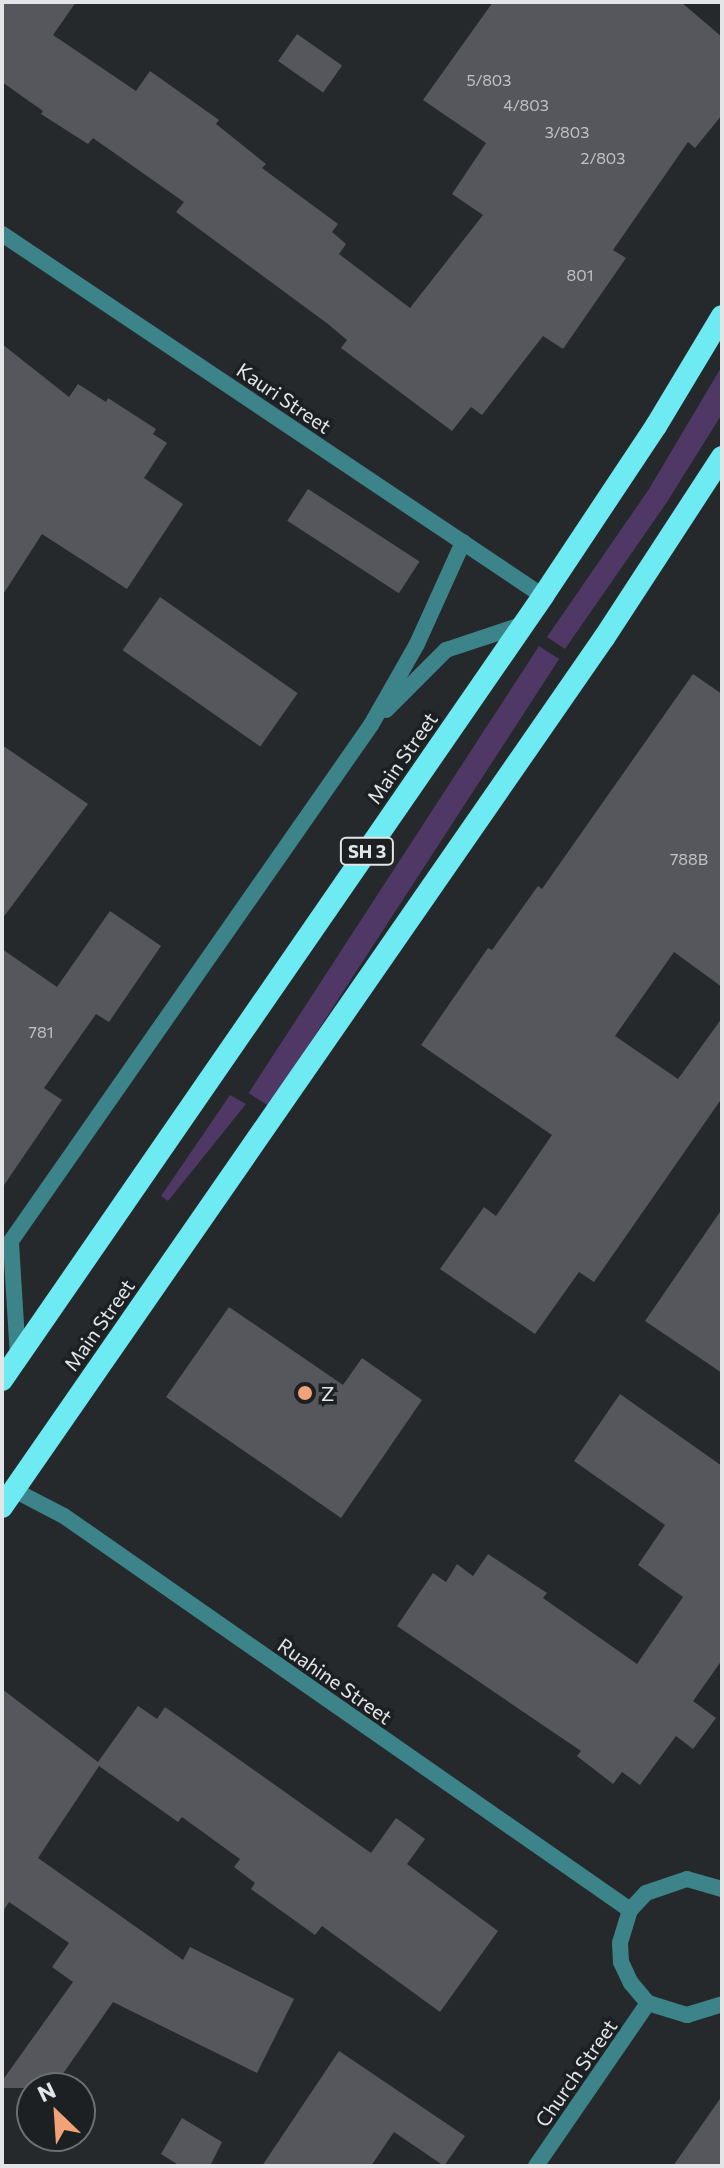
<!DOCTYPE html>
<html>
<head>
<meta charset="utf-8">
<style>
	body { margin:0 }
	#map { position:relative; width:724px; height:2168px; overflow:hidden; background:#25292c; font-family:Commissioner,sans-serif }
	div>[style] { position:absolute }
	.green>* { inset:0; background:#4f3866; transform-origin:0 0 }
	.building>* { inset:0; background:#56575c; transform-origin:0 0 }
	.service>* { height:16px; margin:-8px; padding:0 8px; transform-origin:8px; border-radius:8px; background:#3c8489 }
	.minor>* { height:16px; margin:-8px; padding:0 8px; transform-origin:8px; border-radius:8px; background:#3c8489 }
	.tertiary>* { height:16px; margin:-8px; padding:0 8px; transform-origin:8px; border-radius:8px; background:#3c8489 }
	.trunk>* { height:22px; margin:-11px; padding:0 11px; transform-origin:11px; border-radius:11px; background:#6eeaf2 }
	.dots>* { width:22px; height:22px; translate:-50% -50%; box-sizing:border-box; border:4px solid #1c2022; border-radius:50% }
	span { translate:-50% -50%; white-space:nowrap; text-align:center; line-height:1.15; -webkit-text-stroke:7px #1c2022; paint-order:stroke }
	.number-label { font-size:16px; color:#c0c2c4 }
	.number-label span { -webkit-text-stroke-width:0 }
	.shield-label span { padding:2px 6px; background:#1c2022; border:2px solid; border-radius:6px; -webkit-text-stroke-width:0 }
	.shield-label { font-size:18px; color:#e3e5e7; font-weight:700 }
	.street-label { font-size:20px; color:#e3e5e7 }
	.poi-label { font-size:20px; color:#e3e5e7 }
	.left { translate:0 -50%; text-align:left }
	.frame { position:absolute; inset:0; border:4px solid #e3e5e7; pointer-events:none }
	.north { position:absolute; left:16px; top:2072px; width:80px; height:80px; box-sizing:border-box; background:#1c2022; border:2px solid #6c6f71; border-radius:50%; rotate:335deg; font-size:22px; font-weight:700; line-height:32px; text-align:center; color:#e3e5e7 }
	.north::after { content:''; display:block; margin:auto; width:28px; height:36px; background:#efa377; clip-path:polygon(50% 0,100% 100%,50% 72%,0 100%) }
</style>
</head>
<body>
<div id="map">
	<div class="green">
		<div style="clip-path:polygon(722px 366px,722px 414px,667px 502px,565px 649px,547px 637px,649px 489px)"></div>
		<div style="left:539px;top:646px;width:24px;height:533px;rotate:33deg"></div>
		<div style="clip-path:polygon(230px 1095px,246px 1104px,168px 1201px,161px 1196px)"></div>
	</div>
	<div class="building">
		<div style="clip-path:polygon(2px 2px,76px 2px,53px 35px,136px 91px,150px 71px,219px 120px,216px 124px,266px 164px,262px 168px,338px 224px,332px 232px,346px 244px,339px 254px,410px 308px,483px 215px,452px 194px,486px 143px,423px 100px,493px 2px,681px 2px,722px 37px,722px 115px,695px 148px,688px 142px,613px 250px,626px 258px,563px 349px,543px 336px,482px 415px,471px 407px,452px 431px,341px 348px,347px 340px,328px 324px,176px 212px,184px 202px,93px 138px,88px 144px,41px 114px,43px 111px,2px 82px)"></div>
		<div style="left:297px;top:34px;width:55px;height:33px;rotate:35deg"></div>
		<div style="clip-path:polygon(2px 344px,69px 397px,78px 384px,106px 402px,108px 398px,156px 429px,153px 434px,167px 443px,144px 478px,183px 504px,127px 589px,42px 534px,2px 596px)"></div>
		<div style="left:308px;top:489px;width:133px;height:38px;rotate:33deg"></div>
		<div style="left:160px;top:597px;width:168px;height:65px;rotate:35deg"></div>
		<div style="clip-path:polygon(693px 674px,722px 694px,722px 987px,674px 952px,615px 1036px,678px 1079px,722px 1018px,722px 1098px,594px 1282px,579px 1272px,535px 1334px,440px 1269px,484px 1207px,496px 1216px,552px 1135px,421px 1045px,488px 948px,492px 950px,538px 886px,542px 889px)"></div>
		<div style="clip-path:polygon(2px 745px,88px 804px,2px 919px)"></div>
		<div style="clip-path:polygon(110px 911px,161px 946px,109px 1022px,96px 1014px,44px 1088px,62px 1100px,2px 1188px,2px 949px,57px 987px)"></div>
		<div style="clip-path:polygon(722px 1209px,722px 1373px,645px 1321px)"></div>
		<div style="clip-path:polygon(229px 1307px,343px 1385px,362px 1358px,422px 1400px,341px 1518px,166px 1397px)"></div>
		<div style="clip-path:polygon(620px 1394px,722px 1466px,722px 1660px,693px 1701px,716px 1718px,693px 1749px,676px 1736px,640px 1785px,622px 1772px,613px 1784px,577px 1756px,581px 1751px,397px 1626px,433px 1573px,446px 1582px,457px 1564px,473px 1576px,488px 1554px,547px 1593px,543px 1598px,637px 1664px,683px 1597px,638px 1565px,665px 1525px,574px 1461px)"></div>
		<div style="clip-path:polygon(2px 1689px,98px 1762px,138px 1706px,157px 1719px,165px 1707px,371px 1853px,396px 1818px,425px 1839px,407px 1864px,498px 1931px,440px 2012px,322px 1926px,315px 1935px,251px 1889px,255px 1883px,234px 1867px,240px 1859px,182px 1817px,178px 1822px,99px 1766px,38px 1858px,183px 1960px,190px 1947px,294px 1999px,257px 2073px,113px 2002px,53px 2088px,2px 2088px,2px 2081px,73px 1982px,52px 1967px,69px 1943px,9px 1902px,2px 1913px)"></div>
		<div style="clip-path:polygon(339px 2051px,465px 2136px,444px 2166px,394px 2132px,371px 2166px,262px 2166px)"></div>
		<div style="clip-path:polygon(722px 2096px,722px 2166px,673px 2166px)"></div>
		<div style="clip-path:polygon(182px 2118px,222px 2142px,210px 2166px,180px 2166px,161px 2154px)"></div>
	</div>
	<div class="service">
		<div style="left:386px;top:710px;width:85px;rotate:-45deg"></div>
		<div style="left:446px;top:650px;width:82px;rotate:-18.4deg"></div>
		<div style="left:18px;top:1357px;width:116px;rotate:-93.5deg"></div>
		<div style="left:11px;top:1241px;width:629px;rotate:-55.1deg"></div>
		<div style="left:371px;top:725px;width:93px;rotate:-60.4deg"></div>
		<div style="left:417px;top:644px;width:112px;rotate:-65.7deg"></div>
	</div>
	<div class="minor">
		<div style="left:2px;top:234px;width:651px;rotate:33.79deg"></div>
		<div style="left:536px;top:2166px;width:198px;rotate:-55.5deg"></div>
	</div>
	<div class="tertiary">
		<div style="left:14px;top:1490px;width:56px;rotate:27.5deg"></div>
		<div style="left:64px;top:1516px;width:690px;rotate:34.84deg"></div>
		<div style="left:722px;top:1889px;width:36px;rotate:-164deg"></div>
		<div style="left:687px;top:1879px;width:43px;rotate:161.1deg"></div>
		<div style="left:646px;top:1893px;width:23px;rotate:133deg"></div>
		<div style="left:630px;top:1910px;width:34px;rotate:107deg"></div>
		<div style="left:620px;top:1943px;width:19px;rotate:87deg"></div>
		<div style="left:621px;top:1962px;width:23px;rotate:65deg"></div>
		<div style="left:631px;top:1983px;width:26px;rotate:50deg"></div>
		<div style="left:648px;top:2003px;width:41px;rotate:17.1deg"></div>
		<div style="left:687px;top:2015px;width:37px;rotate:-17deg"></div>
	</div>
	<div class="trunk">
		<div style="left:2px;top:1380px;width:953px;rotate:-55.39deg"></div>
		<div style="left:543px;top:596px;width:204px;rotate:-56.4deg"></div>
		<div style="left:656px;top:426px;width:128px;rotate:-59deg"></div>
		<div style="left:2px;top:1507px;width:1057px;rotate:-55.29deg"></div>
		<div style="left:604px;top:638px;width:216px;rotate:-56.9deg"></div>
	</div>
	<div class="dots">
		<div style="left:305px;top:1393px;background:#efa377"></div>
	</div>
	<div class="number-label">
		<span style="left:489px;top:80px">5/803</span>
		<span style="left:526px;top:105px">4/803</span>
		<span style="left:567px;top:132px">3/803</span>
		<span style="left:603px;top:158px">2/803</span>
		<span style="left:580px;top:275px">801</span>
		<span style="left:689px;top:859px">788B</span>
		<span style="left:41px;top:1032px">781</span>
	</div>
	<div class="shield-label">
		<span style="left:367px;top:851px">SH 3</span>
	</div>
	<div class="street-label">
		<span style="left:284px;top:398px;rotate:34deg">Kauri Street</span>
		<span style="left:402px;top:758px;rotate:-55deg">Main Street</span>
		<span style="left:99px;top:1325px;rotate:-55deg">Main Street</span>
		<span style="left:335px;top:1681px;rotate:35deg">Ruahine Street</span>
		<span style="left:576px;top:2073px;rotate:-55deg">Church Street</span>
	</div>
	<div class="poi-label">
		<span class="left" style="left:321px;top:1393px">Z</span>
	</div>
	<div class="frame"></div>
	<div class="north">N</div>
</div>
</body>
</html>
